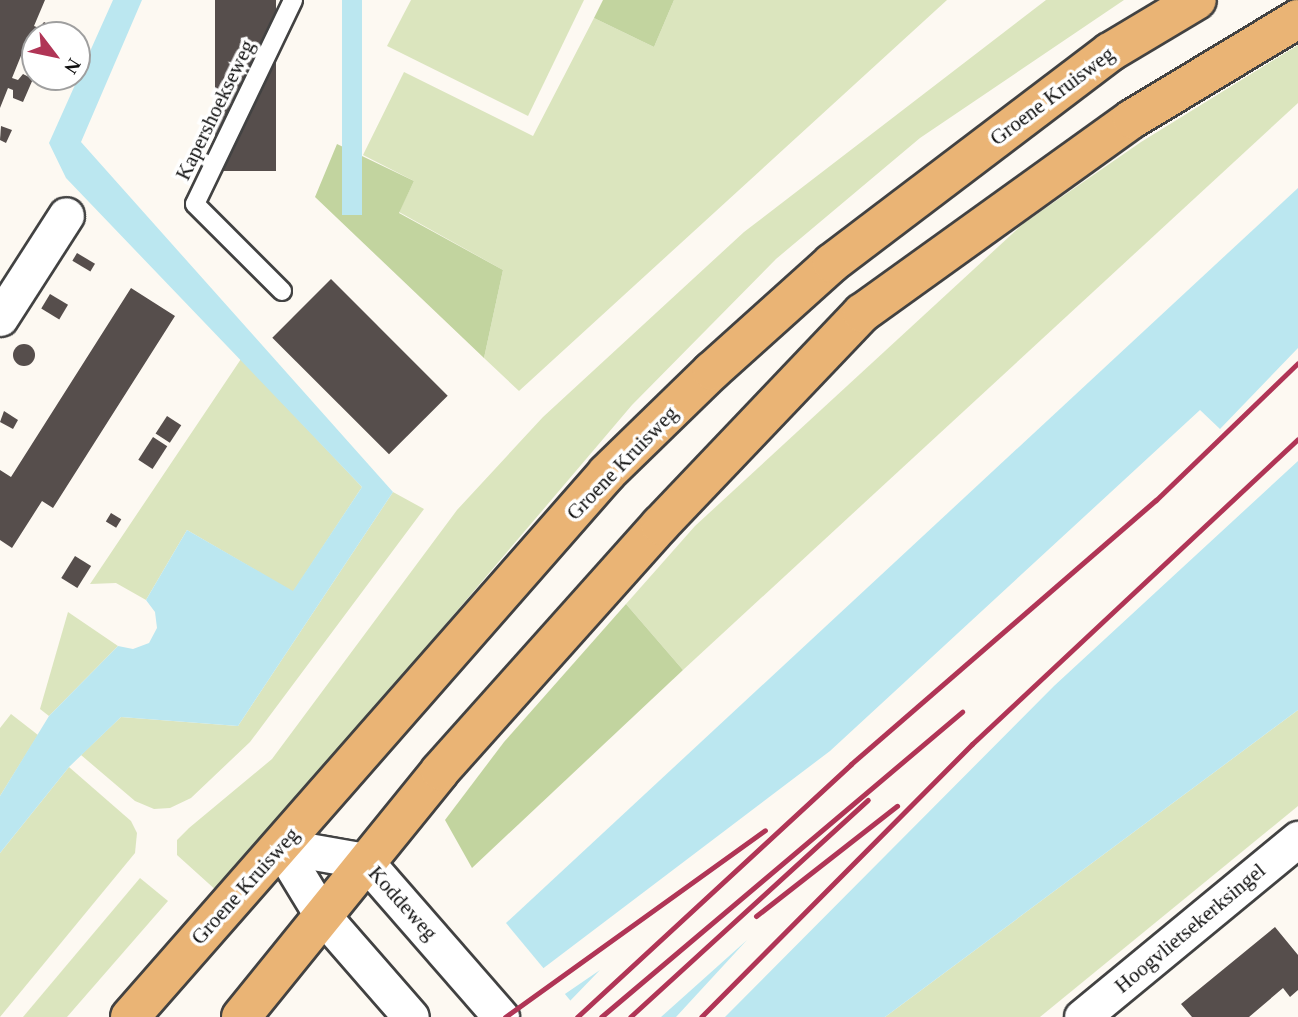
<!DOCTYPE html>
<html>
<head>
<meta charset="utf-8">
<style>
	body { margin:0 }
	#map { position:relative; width:1298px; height:1017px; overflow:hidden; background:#fdf9f2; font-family:"Times New Roman",serif }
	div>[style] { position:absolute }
	.green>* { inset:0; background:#dbe5be }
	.forest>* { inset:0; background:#c2d49f }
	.water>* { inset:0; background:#bbe7f0; transform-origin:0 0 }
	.pier>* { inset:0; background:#fdf9f2 }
	.building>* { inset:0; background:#564e4c; transform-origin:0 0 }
	.round { border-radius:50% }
	.roads { filter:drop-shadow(2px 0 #424242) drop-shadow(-2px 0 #424242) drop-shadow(0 2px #424242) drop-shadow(0 -2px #424242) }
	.service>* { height:18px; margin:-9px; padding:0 9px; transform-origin:9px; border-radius:9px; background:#fff }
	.minor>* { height:35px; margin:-17.5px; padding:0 17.5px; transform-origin:17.5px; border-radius:17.5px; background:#fff }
	.primary>* { height:38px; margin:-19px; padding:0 19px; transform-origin:19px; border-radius:19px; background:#eab475 }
	.rail>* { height:5px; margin:-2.5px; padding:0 2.5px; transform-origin:2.5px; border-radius:2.5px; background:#b03556 }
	span { translate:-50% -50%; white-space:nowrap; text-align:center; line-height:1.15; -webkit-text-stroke:7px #fff; paint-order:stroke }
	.street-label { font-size:21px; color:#0f0f0f }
	.north { position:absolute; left:21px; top:21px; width:70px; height:70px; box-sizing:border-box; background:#fff; border:2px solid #9f9f9f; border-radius:50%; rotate:122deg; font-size:19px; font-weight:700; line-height:28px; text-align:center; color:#0f0f0f }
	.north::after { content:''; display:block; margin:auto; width:24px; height:32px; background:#b03556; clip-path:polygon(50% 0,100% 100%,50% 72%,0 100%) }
</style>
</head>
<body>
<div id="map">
	<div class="green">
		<div style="clip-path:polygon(411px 0,584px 0,528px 116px,387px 46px)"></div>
		<div style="clip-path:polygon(674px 0,947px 0,519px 391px,484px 358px,503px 270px,399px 212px,414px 181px,363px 155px,404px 72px,533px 136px,594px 18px,654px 47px)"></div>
		<div style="clip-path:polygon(1046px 0,1124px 0,920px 138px,776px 259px,632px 405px,218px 892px,177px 855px,177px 840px,189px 828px,272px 759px,457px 510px,543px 417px,744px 232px)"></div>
		<div style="clip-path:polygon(1298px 45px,1298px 103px,683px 670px,626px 604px,695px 526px,1024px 223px,1141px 142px)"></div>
		<div style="clip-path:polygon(241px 359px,362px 487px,293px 592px,187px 530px,146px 600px,116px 583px,90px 584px)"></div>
		<div style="clip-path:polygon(393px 492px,424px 509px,250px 742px,191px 798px,170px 808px,154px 809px,135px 801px,81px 755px,121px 717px,238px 726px)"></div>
		<div style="clip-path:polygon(68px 612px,118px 646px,49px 716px,40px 709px)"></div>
		<div style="clip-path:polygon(1298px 710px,1298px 806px,1040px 1017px,885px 1017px)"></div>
		<div style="clip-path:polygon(11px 714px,38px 735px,0 796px,0 728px)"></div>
		<div style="clip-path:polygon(69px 767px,131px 821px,137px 833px,135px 853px,0 1017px,0 853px)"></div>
		<div style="clip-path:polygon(140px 878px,168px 901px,67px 1017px,23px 1017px)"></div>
	</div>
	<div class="forest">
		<div style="clip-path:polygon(603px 0,674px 0,654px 47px,594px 18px)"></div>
		<div style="clip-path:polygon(337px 144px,414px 181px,399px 213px,503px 270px,484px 358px,315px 197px)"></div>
		<div style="clip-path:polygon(626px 604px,683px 670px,472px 868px,445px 820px,504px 742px)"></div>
	</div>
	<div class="water">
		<div style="clip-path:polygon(113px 0,142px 0,81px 142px,393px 492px,238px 726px,121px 717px,69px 767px,0 853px,0 796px,49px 716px,118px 646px,133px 649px,149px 643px,157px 628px,155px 612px,146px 600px,187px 530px,293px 591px,362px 487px,66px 178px,49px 143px)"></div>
		<div style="left:342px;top:0;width:20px;height:215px"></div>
		<div style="clip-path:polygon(1298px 188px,1298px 710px,885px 1017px,584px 1017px,506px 923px)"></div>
	</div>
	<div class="pier">
		<div style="clip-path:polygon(1298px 348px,1298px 461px,1054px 686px,725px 1017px,676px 1017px,747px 940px,661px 1017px,579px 1017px,568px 1003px,600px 970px,562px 996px,541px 970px,830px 751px,1200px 410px,1220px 429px)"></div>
	</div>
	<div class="building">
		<div style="clip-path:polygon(0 0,45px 0,34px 26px,39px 28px,44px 22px,54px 27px,51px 35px,29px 36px,12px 78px,18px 80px,23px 74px,33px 79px,23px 102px,13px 98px,13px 90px,8px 88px,0 108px)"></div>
		<div style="left:215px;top:0;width:61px;height:171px"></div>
		<div style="clip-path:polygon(1px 126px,12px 130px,6px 143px,0 140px)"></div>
		<div style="left:77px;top:253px;width:21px;height:9px;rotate:31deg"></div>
		<div style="left:331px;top:279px;width:165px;height:83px;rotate:45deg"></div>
		<div style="clip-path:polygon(131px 288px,175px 316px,53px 508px,42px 501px,12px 548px,0 540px,0 470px,11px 477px)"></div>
		<div style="left:50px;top:294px;width:21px;height:17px;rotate:31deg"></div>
		<div class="round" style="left:13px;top:344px;width:22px;height:22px"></div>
		<div style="clip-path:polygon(4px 411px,18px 420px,13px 429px,0 422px)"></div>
		<div style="left:167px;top:416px;width:17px;height:21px;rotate:33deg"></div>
		<div style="left:153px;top:437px;width:17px;height:27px;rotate:33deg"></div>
		<div style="left:111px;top:513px;width:12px;height:10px;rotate:31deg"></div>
		<div style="left:75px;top:556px;width:19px;height:26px;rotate:32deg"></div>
		<div style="clip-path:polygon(1275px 927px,1298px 955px,1298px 990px,1290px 997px,1283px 988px,1249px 1017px,1192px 1017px,1181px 1004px)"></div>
	</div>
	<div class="roads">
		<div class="service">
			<div style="left:282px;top:291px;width:123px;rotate:-135deg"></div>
			<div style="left:195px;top:204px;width:226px;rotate:-64.3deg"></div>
		</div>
		<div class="minor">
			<div style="left:0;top:318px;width:122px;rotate:-57.3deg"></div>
			<div style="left:280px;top:846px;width:86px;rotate:10deg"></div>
			<div style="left:365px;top:861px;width:207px;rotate:48.9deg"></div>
			<div style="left:280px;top:846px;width:81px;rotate:58.7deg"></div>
			<div style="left:322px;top:915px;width:135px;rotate:48.9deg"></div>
			<div style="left:1082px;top:1017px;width:280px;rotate:-39.5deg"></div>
		</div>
		<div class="primary">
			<div style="left:130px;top:1017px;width:724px;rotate:-48.75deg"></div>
			<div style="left:607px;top:473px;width:146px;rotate:-44.2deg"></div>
			<div style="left:712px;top:371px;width:161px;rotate:-42deg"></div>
			<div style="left:832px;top:263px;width:349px;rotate:-37.2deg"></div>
			<div style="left:1110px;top:52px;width:101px;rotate:-30.9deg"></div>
			<div style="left:241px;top:1017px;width:316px;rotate:-51deg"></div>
			<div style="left:440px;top:771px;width:330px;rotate:-48.2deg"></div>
			<div style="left:660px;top:525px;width:293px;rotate:-46.4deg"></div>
			<div style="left:862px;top:313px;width:332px;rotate:-35.7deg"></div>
			<div style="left:1132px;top:119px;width:194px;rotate:-31.1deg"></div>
		</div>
	</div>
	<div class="rail">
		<div style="left:756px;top:916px;width:179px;rotate:-38deg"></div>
		<div style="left:505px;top:1017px;width:320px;rotate:-35.7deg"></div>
		<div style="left:577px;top:1017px;width:373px;rotate:-42.7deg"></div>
		<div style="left:851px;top:764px;width:403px;rotate:-40.9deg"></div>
		<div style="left:1156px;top:500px;width:197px;rotate:-44deg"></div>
		<div style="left:601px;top:1017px;width:473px;rotate:-40.2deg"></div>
		<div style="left:630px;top:1017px;width:322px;rotate:-42.4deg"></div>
		<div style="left:701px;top:1017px;width:385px;rotate:-45.2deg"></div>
		<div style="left:972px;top:744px;width:446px;rotate:-43.1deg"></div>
	</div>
	<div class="street-label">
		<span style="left:1052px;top:96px;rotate:-37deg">Groene Kruisweg</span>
		<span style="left:215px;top:110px;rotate:-64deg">Kapershoekseweg</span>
		<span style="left:622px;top:463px;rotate:-46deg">Groene Kruisweg</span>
		<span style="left:245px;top:886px;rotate:-48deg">Groene Kruisweg</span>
		<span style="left:403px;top:903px;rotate:48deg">Koddeweg</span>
		<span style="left:1190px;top:928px;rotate:-40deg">Hoogvlietsekerksingel</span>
	</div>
	<div class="north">N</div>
</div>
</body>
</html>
